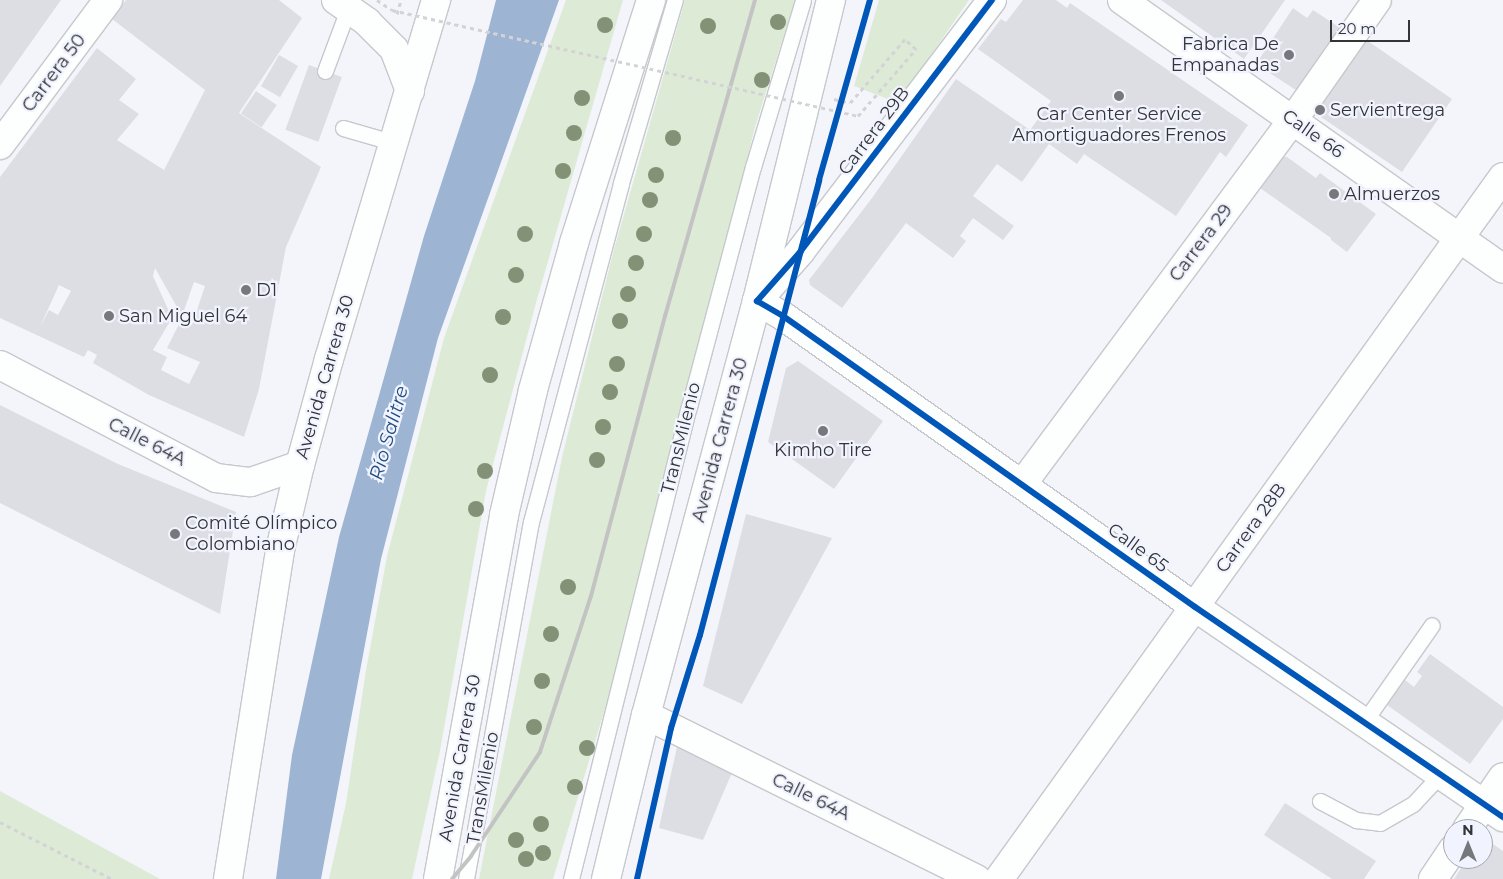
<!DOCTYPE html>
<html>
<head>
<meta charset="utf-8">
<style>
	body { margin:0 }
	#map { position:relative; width:1503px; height:879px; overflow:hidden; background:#f4f5fb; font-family:Montserrat,sans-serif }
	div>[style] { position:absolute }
	.green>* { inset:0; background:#ddebd6 }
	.water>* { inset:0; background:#9db4d3 }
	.building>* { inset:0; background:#dddee3; transform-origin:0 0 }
	.path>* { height:3px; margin-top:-1.5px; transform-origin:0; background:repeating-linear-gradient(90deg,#d3d3d6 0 4px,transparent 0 8px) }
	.roads { filter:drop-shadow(1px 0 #c6c8cc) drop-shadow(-1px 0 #c6c8cc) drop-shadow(0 1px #c6c8cc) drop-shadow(0 -1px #c6c8cc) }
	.service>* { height:15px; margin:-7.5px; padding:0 7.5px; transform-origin:7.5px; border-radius:7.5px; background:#fdfefe }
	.minor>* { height:28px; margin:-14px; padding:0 14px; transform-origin:14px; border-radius:14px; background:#fdfefe }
	.tertiary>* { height:28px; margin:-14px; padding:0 14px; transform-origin:14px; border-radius:14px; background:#fdfefe }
	.secondary>* { height:28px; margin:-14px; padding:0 14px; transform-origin:14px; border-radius:14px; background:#fdfefe }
	.trunk>* { height:28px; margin:-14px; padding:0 14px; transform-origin:14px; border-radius:14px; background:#fdfefe }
	.rail>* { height:4px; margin:-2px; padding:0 2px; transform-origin:2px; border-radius:2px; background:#c3c3c4 }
	.path-bridge>* { height:3px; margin-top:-1.5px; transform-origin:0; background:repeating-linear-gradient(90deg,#d3d3d6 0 4px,transparent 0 8px) }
	.cycleway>* { height:6px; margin:-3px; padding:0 3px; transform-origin:3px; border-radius:3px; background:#0057b8 }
	.trees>* { width:16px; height:16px; margin:-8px; border-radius:50%; background:#839177 }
	.dots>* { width:14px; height:14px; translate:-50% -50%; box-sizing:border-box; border:2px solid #f1f4fe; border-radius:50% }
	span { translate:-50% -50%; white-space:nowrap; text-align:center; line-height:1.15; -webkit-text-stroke:4.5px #f1f4fe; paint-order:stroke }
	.poi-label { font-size:18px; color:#333438 }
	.right { translate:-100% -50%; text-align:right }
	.left { translate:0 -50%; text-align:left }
	.street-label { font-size:18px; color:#333438 }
	.water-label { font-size:19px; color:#1f4c81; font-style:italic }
	.north { position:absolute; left:1443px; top:819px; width:50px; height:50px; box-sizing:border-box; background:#f1f4fe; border:1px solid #a5a7af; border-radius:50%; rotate:0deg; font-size:14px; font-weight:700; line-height:20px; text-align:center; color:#333438 }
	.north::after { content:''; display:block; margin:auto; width:18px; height:22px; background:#77787c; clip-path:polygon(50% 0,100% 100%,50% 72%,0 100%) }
	.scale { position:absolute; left:1330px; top:20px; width:80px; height:22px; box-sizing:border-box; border:2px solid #333438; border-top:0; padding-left:6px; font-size:15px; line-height:18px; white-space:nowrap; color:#333438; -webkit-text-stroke:4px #f1f4fe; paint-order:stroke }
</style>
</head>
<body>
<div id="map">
	<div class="green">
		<div style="clip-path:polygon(566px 0,623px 0,536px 303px,486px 491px,440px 751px,412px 879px,329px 879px,346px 803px,366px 670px,387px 556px,444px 338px)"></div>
		<div style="clip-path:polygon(685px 0,795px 0,755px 127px,723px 260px,608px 699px,553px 879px,479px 879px,562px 457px,613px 253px)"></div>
		<div style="clip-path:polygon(879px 0,969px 0,898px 103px,854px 86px)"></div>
		<div style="clip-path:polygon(0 791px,160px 879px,0 879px)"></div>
	</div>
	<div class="water">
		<div style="clip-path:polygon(496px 0,559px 0,438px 338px,381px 559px,321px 879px,276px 879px,292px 755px,339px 537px,424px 236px,475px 81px)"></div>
	</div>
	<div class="building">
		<div style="clip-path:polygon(0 0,61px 0,0 86px)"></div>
		<div style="clip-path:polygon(evenodd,126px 0,279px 0,302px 18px,239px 113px,321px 167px,286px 247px,259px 389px,244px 437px,149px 395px,93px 363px,97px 355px,88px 350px,84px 357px,0 318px,0 177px,97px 48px,136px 79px,119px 100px,139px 114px,117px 140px,164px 170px,205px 90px,112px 19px,126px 0,155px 268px,182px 316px,194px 282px,205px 286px,192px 325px,180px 322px,167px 348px,200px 362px,189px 384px,161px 370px,167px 357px,153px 350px,172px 318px,153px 276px,155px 268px,126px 0,59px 285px,71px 291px,58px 315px,49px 310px,40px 327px,59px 285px)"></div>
		<div style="clip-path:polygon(1023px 0,1056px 0,1067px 8px,1070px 3px,1248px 125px,1226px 157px,1220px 152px,1176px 216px,1084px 154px,1077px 164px,1049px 144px,1022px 182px,997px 164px,973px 196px,1014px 226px,1003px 240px,973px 218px,960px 236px,966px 241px,953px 258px,906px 223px,842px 308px,810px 285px,809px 280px,872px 198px,956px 79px,1030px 130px,1051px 101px,978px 49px,1001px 19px,1006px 22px)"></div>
		<div style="clip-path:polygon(1161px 0,1285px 0,1244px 59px)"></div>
		<div style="clip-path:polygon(1293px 8px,1307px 18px,1313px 10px,1345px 31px,1302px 94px,1256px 64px)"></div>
		<div style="clip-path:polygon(1362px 37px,1452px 99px,1402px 172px,1318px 115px,1314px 105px)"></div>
		<div style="left:279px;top:55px;width:22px;height:36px;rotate:30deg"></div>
		<div style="left:309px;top:65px;width:35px;height:69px;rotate:20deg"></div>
		<div style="left:256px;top:91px;width:25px;height:27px;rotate:34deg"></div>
		<div style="clip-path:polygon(1282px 157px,1287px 157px,1316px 178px,1320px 173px,1376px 214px,1347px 252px,1331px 240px,1331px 238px,1260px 188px)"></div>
		<div style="clip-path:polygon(798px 361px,883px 421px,834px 489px,768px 442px,786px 368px)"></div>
		<div style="clip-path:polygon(0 405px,118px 464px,236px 512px,220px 614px,0 503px)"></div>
		<div style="clip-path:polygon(746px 514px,832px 538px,742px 704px,703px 686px)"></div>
		<div style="clip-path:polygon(1430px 654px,1503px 707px,1503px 719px,1470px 764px,1387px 705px,1405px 680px,1414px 687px,1422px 676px,1417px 672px)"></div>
		<div style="clip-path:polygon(679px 738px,734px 768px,703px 840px,659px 828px)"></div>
		<div style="clip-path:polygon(1285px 803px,1376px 861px,1364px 879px,1332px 879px,1264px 835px)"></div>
		<div style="clip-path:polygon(1490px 842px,1503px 851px,1503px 879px,1454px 879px,1467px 859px,1483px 859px,1483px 852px)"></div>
	</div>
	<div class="path">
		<div style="left:397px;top:14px;width:15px;rotate:-74deg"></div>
		<div style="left:834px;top:99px;width:16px;rotate:14deg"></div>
		<div style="left:0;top:822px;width:126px;rotate:27deg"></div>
	</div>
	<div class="roads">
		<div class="service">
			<div style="left:325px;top:71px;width:66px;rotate:-69.6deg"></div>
			<div style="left:343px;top:128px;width:54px;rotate:16.1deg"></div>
			<div style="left:1364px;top:722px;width:118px;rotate:-55deg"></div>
			<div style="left:1320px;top:801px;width:41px;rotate:27.8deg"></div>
			<div style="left:1356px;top:820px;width:24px;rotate:7deg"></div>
			<div style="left:1380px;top:823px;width:38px;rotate:-30deg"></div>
			<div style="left:1413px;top:804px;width:40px;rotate:-47deg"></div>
			<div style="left:466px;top:879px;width:363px;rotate:-79.7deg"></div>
			<div style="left:531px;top:522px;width:351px;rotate:-75.1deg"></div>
			<div style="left:621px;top:183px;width:191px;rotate:-73.6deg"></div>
			<div style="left:571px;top:879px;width:487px;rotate:-76deg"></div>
			<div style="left:689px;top:407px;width:248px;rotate:-75.1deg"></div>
			<div style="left:753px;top:167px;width:174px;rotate:-73.3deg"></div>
		</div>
		<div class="minor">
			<div style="left:336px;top:0;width:38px;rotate:35deg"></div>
			<div style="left:367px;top:22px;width:38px;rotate:45deg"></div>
			<div style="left:394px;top:49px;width:45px;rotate:69.1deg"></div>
			<div style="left:992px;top:0;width:315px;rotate:127.3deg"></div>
			<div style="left:801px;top:251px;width:67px;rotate:131.3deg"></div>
			<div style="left:757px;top:301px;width:30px;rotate:30deg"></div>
			<div style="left:783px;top:316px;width:504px;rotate:35.23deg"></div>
			<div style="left:1195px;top:607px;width:373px;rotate:34.3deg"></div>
			<div style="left:0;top:145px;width:181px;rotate:-53.3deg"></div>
			<div style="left:0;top:365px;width:244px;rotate:27.6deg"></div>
			<div style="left:216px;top:478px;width:35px;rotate:7deg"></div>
			<div style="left:251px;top:482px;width:52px;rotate:-19.1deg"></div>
			<div style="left:1023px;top:483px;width:452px;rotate:-53.4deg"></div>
			<div style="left:1293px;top:120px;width:146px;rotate:-55deg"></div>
			<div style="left:646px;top:715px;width:369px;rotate:26.4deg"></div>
			<div style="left:999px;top:879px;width:864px;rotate:-54.32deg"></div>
		</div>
		<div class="tertiary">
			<div style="left:1467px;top:829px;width:63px;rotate:-55.3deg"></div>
			<div style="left:1433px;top:879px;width:36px;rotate:-56deg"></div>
		</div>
		<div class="secondary">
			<div style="left:1122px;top:0;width:466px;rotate:35.2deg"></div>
		</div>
		<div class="trunk">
			<div style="left:228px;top:879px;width:333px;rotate:-81deg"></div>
			<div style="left:280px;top:550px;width:87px;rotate:-76.8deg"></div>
			<div style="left:300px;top:465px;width:110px;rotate:-74.7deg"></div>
			<div style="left:329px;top:359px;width:375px;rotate:-73.4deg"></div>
			<div style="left:438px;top:879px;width:370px;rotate:-79.7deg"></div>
			<div style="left:504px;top:515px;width:128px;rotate:-76.9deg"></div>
			<div style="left:533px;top:390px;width:153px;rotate:-74.4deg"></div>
			<div style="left:574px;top:243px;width:255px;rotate:-72.4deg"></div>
			<div style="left:606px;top:879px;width:169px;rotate:-76.3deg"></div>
			<div style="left:646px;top:715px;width:429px;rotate:-75deg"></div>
			<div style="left:757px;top:301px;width:310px;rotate:-76.2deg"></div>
		</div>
	</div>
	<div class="rail">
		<div style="left:452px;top:879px;width:30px;rotate:-50deg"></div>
		<div style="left:471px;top:856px;width:125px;rotate:-56.4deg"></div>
		<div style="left:540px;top:752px;width:164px;rotate:-71.9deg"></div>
		<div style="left:591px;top:596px;width:290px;rotate:-75.2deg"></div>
		<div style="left:665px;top:316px;width:329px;rotate:-74.1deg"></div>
	</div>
	<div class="path-bridge">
		<div style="left:377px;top:0;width:18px;rotate:34deg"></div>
		<div style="left:392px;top:10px;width:478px;rotate:12.8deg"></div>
		<div style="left:858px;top:116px;width:89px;rotate:-49.1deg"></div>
		<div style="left:916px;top:49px;width:15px;rotate:-138deg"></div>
		<div style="left:905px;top:39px;width:84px;rotate:130.7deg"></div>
	</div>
	<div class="cycleway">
		<div style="left:992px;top:0;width:315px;rotate:127.3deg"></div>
		<div style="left:801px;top:251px;width:67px;rotate:131.3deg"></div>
		<div style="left:757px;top:301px;width:30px;rotate:30deg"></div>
		<div style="left:783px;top:316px;width:504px;rotate:35.23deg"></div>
		<div style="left:1195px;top:607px;width:373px;rotate:34.3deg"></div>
		<div style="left:637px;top:879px;width:155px;rotate:-77.3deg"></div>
		<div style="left:671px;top:728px;width:97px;rotate:-72.7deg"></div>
		<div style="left:700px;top:635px;width:470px;rotate:-75.3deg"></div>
		<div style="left:819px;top:180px;width:187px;rotate:-74.2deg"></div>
	</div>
	<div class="trees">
		<div style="left:778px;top:22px"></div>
		<div style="left:605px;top:25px"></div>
		<div style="left:708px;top:26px"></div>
		<div style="left:762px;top:80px"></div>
		<div style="left:582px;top:98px"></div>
		<div style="left:574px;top:133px"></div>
		<div style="left:673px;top:138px"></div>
		<div style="left:563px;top:171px"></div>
		<div style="left:656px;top:175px"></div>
		<div style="left:650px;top:200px"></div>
		<div style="left:525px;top:234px"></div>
		<div style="left:644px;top:234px"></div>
		<div style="left:636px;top:263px"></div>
		<div style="left:516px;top:275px"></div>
		<div style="left:628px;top:294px"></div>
		<div style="left:503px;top:317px"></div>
		<div style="left:620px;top:321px"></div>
		<div style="left:617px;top:364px"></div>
		<div style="left:490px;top:375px"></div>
		<div style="left:610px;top:392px"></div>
		<div style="left:603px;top:427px"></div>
		<div style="left:597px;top:460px"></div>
		<div style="left:485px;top:471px"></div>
		<div style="left:476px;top:509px"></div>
		<div style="left:568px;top:587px"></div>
		<div style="left:551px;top:634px"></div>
		<div style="left:542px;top:681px"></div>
		<div style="left:534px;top:727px"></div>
		<div style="left:587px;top:748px"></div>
		<div style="left:575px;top:787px"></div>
		<div style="left:541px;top:824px"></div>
		<div style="left:516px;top:840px"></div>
		<div style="left:543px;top:853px"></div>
		<div style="left:526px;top:859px"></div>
	</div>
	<div class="dots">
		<div style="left:1289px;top:55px;background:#77787c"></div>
		<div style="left:1119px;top:96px;background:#77787c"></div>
		<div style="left:1320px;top:110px;background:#77787c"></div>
		<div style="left:1334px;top:194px;background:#77787c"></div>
		<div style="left:246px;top:290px;background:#77787c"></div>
		<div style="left:109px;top:316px;background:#77787c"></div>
		<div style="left:823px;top:431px;background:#77787c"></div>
		<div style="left:175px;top:534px;background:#77787c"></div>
	</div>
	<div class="poi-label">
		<span class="right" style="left:1279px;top:55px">Fabrica De<br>Empanadas</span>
		<span class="left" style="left:1330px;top:110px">Servientrega</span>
		<span style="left:1119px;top:125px">Car Center Service<br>Amortiguadores Frenos</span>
		<span class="left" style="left:1344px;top:194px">Almuerzos</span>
		<span class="left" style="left:256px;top:290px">D1</span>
		<span class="left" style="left:119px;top:316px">San Miguel 64</span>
		<span style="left:823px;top:450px">Kimho Tire</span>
		<span class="left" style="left:185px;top:534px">Comité Olímpico<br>Colombiano</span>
	</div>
	<div class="street-label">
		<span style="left:54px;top:73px;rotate:-53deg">Carrera 50</span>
		<span style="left:874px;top:131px;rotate:-53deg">Carrera 29B</span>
		<span style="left:1313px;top:134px;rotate:35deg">Calle 66</span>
		<span style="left:1201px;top:243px;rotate:-53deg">Carrera 29</span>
		<span style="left:325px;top:377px;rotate:-74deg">Avenida Carrera 30</span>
		<span style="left:681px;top:438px;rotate:-76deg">TransMilenio</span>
		<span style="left:720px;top:440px;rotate:-75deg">Avenida Carrera 30</span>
		<span style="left:147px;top:442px;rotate:27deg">Calle 64A</span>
		<span style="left:1251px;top:528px;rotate:-54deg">Carrera 28B</span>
		<span style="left:1138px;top:548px;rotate:36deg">Calle 65</span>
		<span style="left:460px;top:758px;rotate:-80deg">Avenida Carrera 30</span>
		<span style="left:483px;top:788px;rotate:-80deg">TransMilenio</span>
		<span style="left:811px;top:797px;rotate:26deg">Calle 64A</span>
	</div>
	<div class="water-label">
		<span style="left:389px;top:433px;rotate:-74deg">Río Salitre</span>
	</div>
	<div class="north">N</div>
	<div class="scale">20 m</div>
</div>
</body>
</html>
